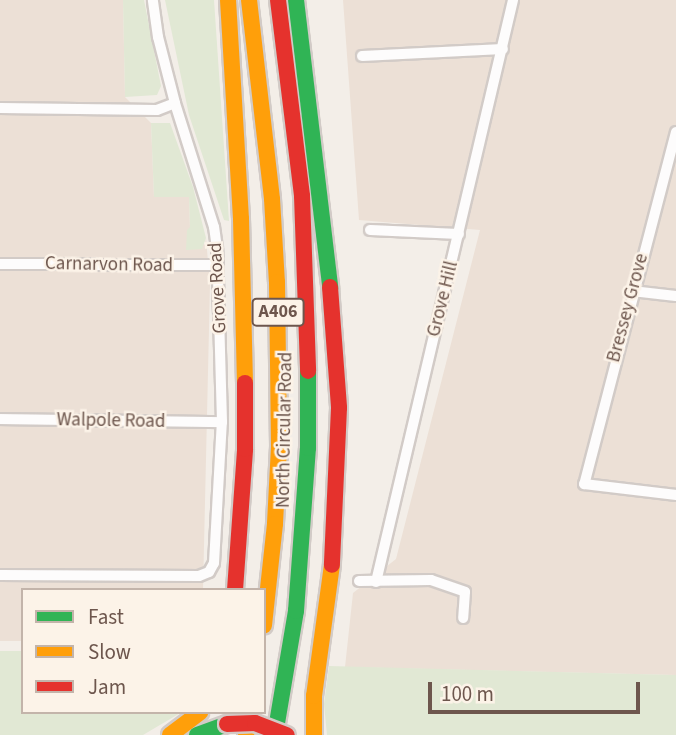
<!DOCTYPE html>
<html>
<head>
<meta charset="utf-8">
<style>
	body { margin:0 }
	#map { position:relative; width:676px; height:735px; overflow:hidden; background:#f3eee8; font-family:"Source Sans 3",sans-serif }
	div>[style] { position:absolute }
	.residential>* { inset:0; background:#ece0d6 }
	.green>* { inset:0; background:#e1e8d4 }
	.roads { filter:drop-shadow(2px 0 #d2cbc7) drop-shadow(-2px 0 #d2cbc7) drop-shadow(0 2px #d2cbc7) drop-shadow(0 -2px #d2cbc7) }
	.street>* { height:10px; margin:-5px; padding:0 5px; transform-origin:5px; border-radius:5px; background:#fdfcfc }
	.fast>* { height:16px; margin:-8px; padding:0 8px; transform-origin:8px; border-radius:8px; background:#30b455 }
	.slow>* { height:16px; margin:-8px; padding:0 8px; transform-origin:8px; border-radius:8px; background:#ff9f0a }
	.jam>* { height:16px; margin:-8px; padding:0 8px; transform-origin:8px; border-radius:8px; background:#e5322d }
	.bridges { filter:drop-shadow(2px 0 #d3cac6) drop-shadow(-2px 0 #d3cac6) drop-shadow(0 2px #d3cac6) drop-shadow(0 -2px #d3cac6) }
	.jam-bridge>* { height:16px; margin:-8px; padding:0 8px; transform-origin:8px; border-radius:8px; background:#e5322d }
	span { translate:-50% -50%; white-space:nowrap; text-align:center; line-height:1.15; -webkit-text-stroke:5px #fcf3e8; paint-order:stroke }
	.shield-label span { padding:2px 5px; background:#fcf3e8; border:2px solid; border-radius:5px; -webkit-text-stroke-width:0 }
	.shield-label { font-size:18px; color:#6d564d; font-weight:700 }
	.street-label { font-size:19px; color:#6d564d }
	.legend { position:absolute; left:21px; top:588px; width:245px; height:126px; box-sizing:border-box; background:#fcf3e8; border:2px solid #c3b4aa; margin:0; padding:9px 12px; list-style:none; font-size:21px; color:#6d564d }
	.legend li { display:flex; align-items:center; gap:14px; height:35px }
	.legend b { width:35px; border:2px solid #c3b4aa }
	.scale { position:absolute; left:428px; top:682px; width:212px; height:32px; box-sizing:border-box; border:4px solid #6d564d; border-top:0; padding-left:9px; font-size:21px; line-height:24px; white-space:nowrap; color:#6d564d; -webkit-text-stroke:5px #fcf3e8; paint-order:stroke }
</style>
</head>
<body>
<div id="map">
	<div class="residential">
		<div style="clip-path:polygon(0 0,123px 0,125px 97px,151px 123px,154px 197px,189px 196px,190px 228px,205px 245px,206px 238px,210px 285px,203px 590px,23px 590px,23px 641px,0 641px)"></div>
		<div style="clip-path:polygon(343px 0,676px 0,676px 675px,345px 667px,353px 593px,396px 559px,480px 230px,359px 220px)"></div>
	</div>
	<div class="green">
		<div style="clip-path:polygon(123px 0,144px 0,161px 86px,157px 95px,125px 97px)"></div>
		<div style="clip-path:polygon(165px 0,214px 0,229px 221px,224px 220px,189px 115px)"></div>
		<div style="clip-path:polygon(151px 123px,170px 123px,193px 187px,206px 238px,202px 249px,186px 250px,187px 230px,190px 227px,189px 197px,154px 197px)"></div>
		<div style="clip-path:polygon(0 651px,23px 651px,23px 712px,182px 712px,143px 735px,0 735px)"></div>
		<div style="clip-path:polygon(329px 666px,676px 675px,676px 735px,327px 735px,324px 704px)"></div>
	</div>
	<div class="roads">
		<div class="street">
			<div style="left:362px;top:56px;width:141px;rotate:-2.8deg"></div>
			<div style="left:0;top:108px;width:157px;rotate:0.7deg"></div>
			<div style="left:157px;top:110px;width:19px;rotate:-21deg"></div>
			<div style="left:676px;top:132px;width:364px;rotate:104.6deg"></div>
			<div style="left:584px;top:484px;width:93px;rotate:6.8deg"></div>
			<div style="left:370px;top:230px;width:89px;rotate:2.6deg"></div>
			<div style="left:0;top:264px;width:218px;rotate:0.3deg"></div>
			<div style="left:632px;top:291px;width:44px;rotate:6.5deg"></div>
			<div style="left:0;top:419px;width:222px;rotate:0.8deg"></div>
			<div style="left:0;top:575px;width:199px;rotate:0.3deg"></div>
			<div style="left:199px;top:576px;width:11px;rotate:-22deg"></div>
			<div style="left:209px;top:572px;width:10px;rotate:-61deg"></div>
			<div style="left:214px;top:563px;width:141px;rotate:-86.8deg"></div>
			<div style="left:222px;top:422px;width:174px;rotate:-91.6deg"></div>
			<div style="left:217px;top:248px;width:21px;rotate:-98deg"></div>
			<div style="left:214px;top:227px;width:130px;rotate:-107.5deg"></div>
			<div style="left:175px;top:103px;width:68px;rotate:-104.4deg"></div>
			<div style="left:158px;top:37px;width:37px;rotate:-98deg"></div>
			<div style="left:359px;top:581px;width:72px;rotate:-0.8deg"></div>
			<div style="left:431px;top:580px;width:36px;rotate:19deg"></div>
			<div style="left:465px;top:592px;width:26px;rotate:94deg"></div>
			<div style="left:376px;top:582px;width:598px;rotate:-76.75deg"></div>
		</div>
		<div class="fast">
			<div style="left:296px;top:0;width:289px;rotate:83.2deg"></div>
			<div style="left:197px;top:735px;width:32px;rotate:-20deg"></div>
			<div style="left:275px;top:735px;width:126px;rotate:-80.4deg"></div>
			<div style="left:296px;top:611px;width:163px;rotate:-85.8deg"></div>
			<div style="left:308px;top:448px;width:77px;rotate:-90deg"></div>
		</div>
		<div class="slow">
			<div style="left:228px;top:0;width:219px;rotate:86.6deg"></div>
			<div style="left:241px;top:219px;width:164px;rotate:88.6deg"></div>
			<div style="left:249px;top:0;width:200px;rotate:83.4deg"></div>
			<div style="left:272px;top:199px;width:83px;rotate:86.6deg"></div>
			<div style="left:277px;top:282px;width:165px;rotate:89.3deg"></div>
			<div style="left:279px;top:447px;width:77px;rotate:93deg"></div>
			<div style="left:275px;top:524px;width:102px;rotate:96.2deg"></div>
			<div style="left:170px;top:735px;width:38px;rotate:-37deg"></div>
			<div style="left:246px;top:735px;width:23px;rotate:-80deg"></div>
			<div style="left:314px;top:735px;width:39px;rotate:-90deg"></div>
			<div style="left:314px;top:696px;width:132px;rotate:-82.2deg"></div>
		</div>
		<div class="jam">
			<div style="left:278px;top:0;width:197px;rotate:83deg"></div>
			<div style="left:302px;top:196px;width:175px;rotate:88deg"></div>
			<div style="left:330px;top:287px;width:121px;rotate:85.7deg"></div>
			<div style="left:339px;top:408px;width:157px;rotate:92.6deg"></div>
			<div style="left:235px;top:590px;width:141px;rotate:-85.9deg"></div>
			<div style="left:245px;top:449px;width:66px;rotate:-90deg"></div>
		</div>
	</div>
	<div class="bridges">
		<div class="jam-bridge">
			<div style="left:227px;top:724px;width:28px;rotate:-2deg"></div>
			<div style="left:255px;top:723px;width:34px;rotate:21deg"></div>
		</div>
	</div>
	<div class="shield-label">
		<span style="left:278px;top:312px">A406</span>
	</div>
	<div class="street-label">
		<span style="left:109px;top:265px;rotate:1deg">Carnarvon Road</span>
		<span style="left:218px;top:288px;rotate:-93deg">Grove Road</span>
		<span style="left:443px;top:299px;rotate:-76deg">Grove Hill</span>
		<span style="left:628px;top:308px;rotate:-75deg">Bressey Grove</span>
		<span style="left:111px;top:421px;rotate:1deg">Walpole Road</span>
		<span style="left:285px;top:430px;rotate:-89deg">North Circular Road</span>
	</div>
	<ul class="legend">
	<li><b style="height:9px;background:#30b455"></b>Fast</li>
	<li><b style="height:9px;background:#ff9f0a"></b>Slow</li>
	<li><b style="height:9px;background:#e5322d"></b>Jam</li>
	</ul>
	<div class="scale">100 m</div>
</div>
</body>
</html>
